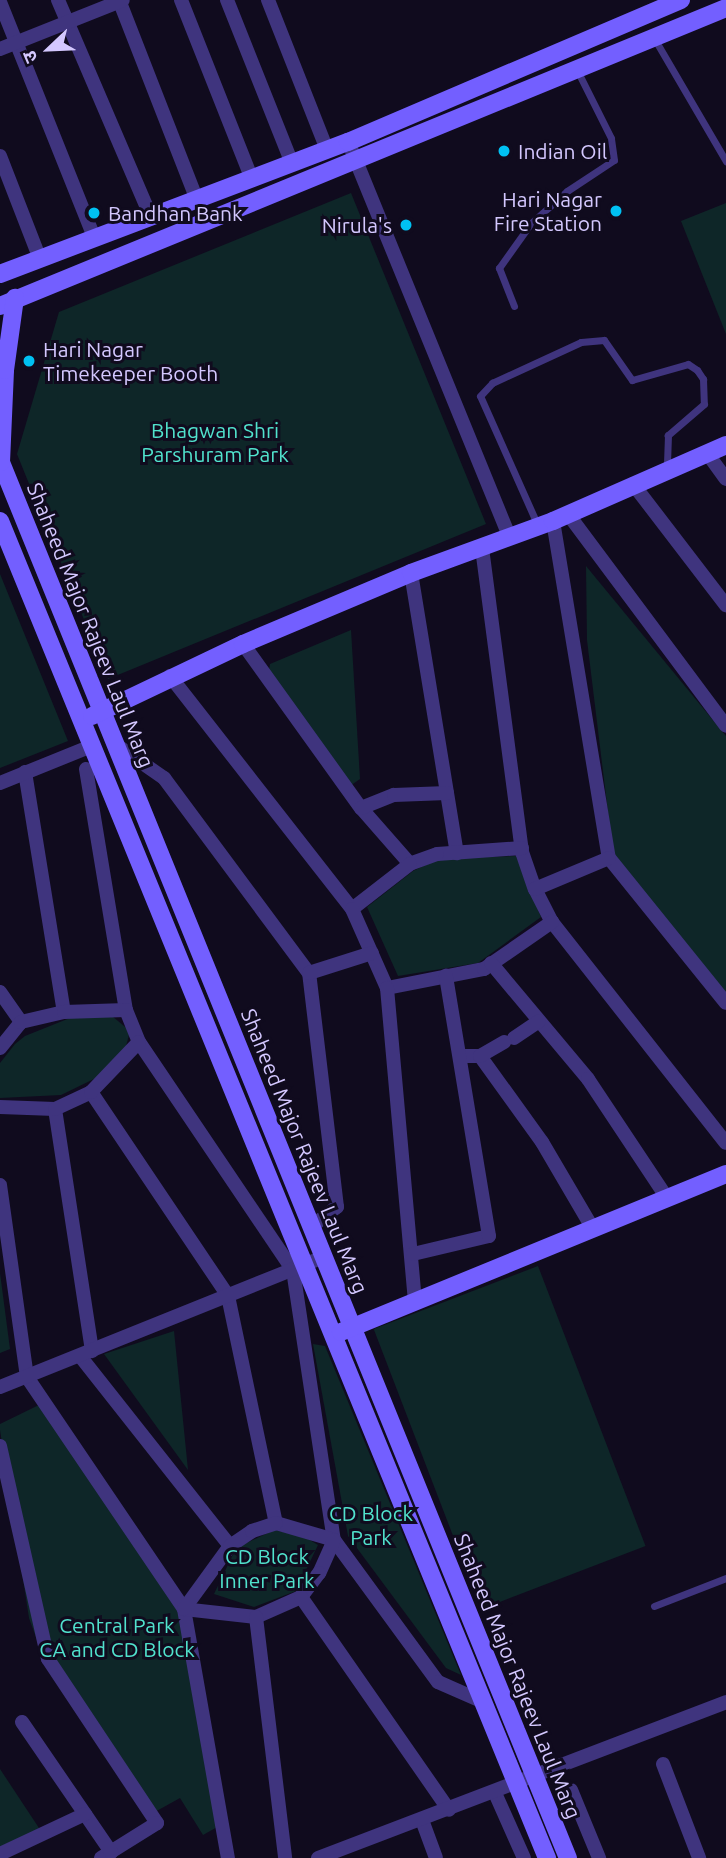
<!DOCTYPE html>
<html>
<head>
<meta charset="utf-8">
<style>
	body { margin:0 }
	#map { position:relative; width:726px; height:1858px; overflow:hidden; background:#100b1e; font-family:Ubuntu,"Noto Sans Devanagari",sans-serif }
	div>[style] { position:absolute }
	.green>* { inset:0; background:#0e2628; transform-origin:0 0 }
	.lane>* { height:7px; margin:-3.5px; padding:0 3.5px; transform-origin:3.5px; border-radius:3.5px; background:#3f347e }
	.street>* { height:14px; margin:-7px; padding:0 7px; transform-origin:7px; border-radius:7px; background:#3f347e }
	.secondary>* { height:18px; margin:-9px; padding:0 9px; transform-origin:9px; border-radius:9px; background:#735fff }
	.dots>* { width:19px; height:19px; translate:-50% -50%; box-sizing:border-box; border:4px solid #100b1e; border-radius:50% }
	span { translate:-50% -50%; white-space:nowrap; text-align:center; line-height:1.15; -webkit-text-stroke:6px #100b1e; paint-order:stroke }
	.poi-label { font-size:21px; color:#d4c8ff }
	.left { translate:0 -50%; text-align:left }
	.right { translate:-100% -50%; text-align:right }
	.park-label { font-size:21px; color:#51e2cd }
	.street-label { font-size:21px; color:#d4c8ff }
	.north { position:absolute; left:14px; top:14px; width:70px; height:70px; -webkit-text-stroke:5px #100b1e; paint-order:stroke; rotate:247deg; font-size:19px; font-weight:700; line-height:28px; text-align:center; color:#d4c8ff }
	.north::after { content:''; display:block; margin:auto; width:24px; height:32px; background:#d4c8ff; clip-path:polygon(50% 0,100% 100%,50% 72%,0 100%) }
</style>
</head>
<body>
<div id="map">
	<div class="green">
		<div style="clip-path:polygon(351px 193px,486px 524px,108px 679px,17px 454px,59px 312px)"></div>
		<div style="clip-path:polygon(726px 203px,726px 334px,681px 221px)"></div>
		<div style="clip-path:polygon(586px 566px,726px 736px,726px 994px,613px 853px,587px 640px)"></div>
		<div style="clip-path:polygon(0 574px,68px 741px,0 768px)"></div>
		<div style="clip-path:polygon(351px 630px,360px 779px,350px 786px,269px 670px,270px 664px)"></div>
		<div style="clip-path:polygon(516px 856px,541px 917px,478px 963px,398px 976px,367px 907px,413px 871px,440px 858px)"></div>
		<div style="clip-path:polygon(90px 1010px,112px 1016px,130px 1031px,125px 1050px,96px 1078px,61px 1095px,0 1098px,0 1063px,15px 1044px,25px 1036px)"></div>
		<div style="left:538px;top:1266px;width:300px;height:176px;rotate:69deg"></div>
		<div style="clip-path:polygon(0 1273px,10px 1349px,0 1353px)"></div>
		<div style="clip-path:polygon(174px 1331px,188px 1470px,104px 1354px)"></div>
		<div style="clip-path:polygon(313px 1344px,325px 1346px,461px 1675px,446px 1668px,348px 1536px)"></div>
		<div style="clip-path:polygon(43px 1403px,187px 1608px,219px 1826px,203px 1835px,180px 1798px,153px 1813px,45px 1662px,29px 1618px,0 1430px,0 1424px)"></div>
		<div style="clip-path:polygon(274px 1530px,305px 1537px,318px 1545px,296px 1591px,254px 1607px,214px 1594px,236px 1548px)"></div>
		<div style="clip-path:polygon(0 1769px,39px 1828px,0 1857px)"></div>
	</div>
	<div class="lane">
		<div style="left:654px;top:38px;width:143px;rotate:59.7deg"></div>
		<div style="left:514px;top:306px;width:41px;rotate:-111.5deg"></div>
		<div style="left:499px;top:268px;width:55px;rotate:-54.6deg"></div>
		<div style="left:531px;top:223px;width:48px;rotate:-41.6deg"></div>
		<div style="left:567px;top:191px;width:56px;rotate:-33.4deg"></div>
		<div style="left:614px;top:160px;width:22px;rotate:-98deg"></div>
		<div style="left:611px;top:138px;width:76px;rotate:-116.6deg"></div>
		<div style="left:538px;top:526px;width:142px;rotate:-114deg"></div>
		<div style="left:480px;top:396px;width:18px;rotate:-47deg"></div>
		<div style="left:492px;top:383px;width:98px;rotate:-24.7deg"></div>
		<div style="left:581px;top:342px;width:23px;rotate:-5deg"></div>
		<div style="left:604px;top:340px;width:49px;rotate:55deg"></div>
		<div style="left:632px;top:380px;width:58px;rotate:-15.9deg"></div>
		<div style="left:688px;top:364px;width:11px;rotate:34deg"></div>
		<div style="left:697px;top:370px;width:11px;rotate:56deg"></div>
		<div style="left:703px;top:379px;width:25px;rotate:88deg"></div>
		<div style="left:704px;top:404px;width:48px;rotate:139.3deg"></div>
		<div style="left:668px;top:435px;width:35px;rotate:92deg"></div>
		<div style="left:654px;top:1606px;width:77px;rotate:-21.3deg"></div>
	</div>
	<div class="street">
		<div style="left:58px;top:0;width:236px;rotate:66.8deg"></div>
		<div style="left:119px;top:0;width:215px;rotate:68.7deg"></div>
		<div style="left:181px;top:0;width:193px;rotate:68.4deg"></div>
		<div style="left:227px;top:0;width:175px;rotate:68.3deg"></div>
		<div style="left:268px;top:0;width:161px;rotate:68.5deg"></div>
		<div style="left:0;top:2px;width:255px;rotate:68.2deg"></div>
		<div style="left:0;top:49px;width:132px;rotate:-21.7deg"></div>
		<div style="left:352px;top:151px;width:418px;rotate:67.8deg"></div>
		<div style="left:0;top:156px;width:110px;rotate:68.8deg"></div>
		<div style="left:707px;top:453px;width:32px;rotate:54deg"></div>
		<div style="left:633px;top:484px;width:153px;rotate:52.5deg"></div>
		<div style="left:568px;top:514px;width:264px;rotate:53.3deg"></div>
		<div style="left:553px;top:521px;width:342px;rotate:80.6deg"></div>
		<div style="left:609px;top:858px;width:186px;rotate:51.1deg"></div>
		<div style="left:482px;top:548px;width:307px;rotate:82.5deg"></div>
		<div style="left:522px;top:852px;width:39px;rotate:71deg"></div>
		<div style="left:535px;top:889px;width:37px;rotate:63deg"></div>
		<div style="left:552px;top:922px;width:281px;rotate:51.8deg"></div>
		<div style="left:411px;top:573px;width:284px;rotate:80.7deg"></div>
		<div style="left:243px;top:644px;width:202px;rotate:54.3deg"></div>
		<div style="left:361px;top:808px;width:74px;rotate:48.8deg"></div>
		<div style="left:170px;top:676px;width:296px;rotate:52deg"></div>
		<div style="left:115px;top:744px;width:60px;rotate:34.8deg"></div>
		<div style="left:164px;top:778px;width:243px;rotate:53.4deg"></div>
		<div style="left:86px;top:769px;width:244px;rotate:80.6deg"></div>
		<div style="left:25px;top:772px;width:243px;rotate:80.8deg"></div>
		<div style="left:0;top:783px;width:96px;rotate:-22deg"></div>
		<div style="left:361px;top:808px;width:35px;rotate:-22deg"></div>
		<div style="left:394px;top:795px;width:53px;rotate:-2.2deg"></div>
		<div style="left:522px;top:848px;width:85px;rotate:176deg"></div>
		<div style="left:437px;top:854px;width:29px;rotate:160deg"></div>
		<div style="left:410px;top:864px;width:73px;rotate:142.2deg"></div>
		<div style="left:352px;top:909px;width:86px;rotate:66.1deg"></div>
		<div style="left:387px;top:988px;width:99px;rotate:-11.1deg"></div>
		<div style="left:484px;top:969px;width:83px;rotate:-34.7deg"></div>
		<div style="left:535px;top:889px;width:80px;rotate:-22.7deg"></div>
		<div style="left:491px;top:963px;width:151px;rotate:50.1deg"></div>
		<div style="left:588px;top:1079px;width:143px;rotate:56.4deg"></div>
		<div style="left:387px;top:988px;width:315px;rotate:84.9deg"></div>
		<div style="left:0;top:992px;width:37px;rotate:55deg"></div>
		<div style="left:514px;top:1038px;width:30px;rotate:-34deg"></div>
		<div style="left:0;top:1048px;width:33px;rotate:-51deg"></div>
		<div style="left:21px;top:1022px;width:44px;rotate:-13.1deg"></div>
		<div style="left:64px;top:1012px;width:62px;rotate:-1.8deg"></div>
		<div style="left:126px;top:1010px;width:35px;rotate:68deg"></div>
		<div style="left:139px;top:1042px;width:275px;rotate:56deg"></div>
		<div style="left:293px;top:1270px;width:273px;rotate:81.4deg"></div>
		<div style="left:334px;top:1540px;width:176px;rotate:53.8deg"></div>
		<div style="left:438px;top:1682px;width:45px;rotate:23.7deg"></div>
		<div style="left:460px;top:1056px;width:20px"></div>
		<div style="left:480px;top:1056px;width:106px;rotate:54.2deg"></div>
		<div style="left:542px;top:1142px;width:101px;rotate:59.6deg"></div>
		<div style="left:480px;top:1056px;width:28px;rotate:-30deg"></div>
		<div style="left:91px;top:1092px;width:246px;rotate:56.1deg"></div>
		<div style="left:228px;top:1296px;width:232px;rotate:78.1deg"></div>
		<div style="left:0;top:1107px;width:55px;rotate:2.1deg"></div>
		<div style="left:55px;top:1109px;width:245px;rotate:81.3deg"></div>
		<div style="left:55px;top:1109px;width:40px;rotate:-25deg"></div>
		<div style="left:91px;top:1092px;width:69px;rotate:-46.2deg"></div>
		<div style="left:0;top:1185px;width:194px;rotate:82deg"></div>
		<div style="left:27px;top:1377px;width:280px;rotate:55.9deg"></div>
		<div style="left:184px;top:1609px;width:253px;rotate:80deg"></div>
		<div style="left:311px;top:1227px;width:33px;rotate:-38deg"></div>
		<div style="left:337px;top:1207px;width:236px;rotate:-96.8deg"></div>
		<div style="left:309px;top:973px;width:66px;rotate:-17.6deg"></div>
		<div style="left:413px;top:1254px;width:78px;rotate:-13.3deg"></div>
		<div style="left:489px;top:1236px;width:264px;rotate:-99.4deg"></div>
		<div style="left:80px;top:1356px;width:242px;rotate:51.7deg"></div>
		<div style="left:0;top:1387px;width:348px;rotate:-21.9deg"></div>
		<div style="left:0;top:1446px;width:218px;rotate:77.3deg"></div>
		<div style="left:48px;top:1659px;width:197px;rotate:56.4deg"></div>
		<div style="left:157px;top:1823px;width:66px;rotate:148deg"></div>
		<div style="left:276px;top:1523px;width:60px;rotate:16.3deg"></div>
		<div style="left:334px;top:1540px;width:36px;rotate:114deg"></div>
		<div style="left:319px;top:1573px;width:30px;rotate:127deg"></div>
		<div style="left:301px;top:1597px;width:49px;rotate:156deg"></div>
		<div style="left:256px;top:1617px;width:72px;rotate:-173.7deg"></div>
		<div style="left:184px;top:1609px;width:78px;rotate:-53.9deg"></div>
		<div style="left:230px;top:1546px;width:27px;rotate:-34deg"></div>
		<div style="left:252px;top:1531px;width:25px;rotate:-18deg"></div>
		<div style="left:301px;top:1597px;width:259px;rotate:55.2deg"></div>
		<div style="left:256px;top:1617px;width:243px;rotate:83.1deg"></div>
		<div style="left:22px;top:1722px;width:158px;rotate:55.6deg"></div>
		<div style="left:663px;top:1764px;width:101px;rotate:69deg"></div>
		<div style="left:571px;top:1790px;width:74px;rotate:67.6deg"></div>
		<div style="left:495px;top:1793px;width:71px;rotate:66deg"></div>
		<div style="left:422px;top:1820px;width:40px;rotate:69.8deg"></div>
		<div style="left:0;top:1854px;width:94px;rotate:-25.2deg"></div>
		<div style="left:318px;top:1858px;width:437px;rotate:-20.9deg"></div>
	</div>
	<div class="secondary">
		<div style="left:0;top:274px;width:372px;rotate:-20.8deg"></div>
		<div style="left:348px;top:142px;width:362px;rotate:-23.1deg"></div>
		<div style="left:0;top:306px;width:785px;rotate:-22.32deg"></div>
		<div style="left:0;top:460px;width:1509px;rotate:67.89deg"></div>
		<div style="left:1px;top:462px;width:92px;rotate:-87.5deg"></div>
		<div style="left:5px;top:370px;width:73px;rotate:-82.1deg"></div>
		<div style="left:0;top:521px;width:1445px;rotate:67.75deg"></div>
		<div style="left:92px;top:716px;width:167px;rotate:-25.5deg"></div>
		<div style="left:243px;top:644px;width:182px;rotate:-22.9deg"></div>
		<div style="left:411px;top:573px;width:151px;rotate:-20.1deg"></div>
		<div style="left:553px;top:521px;width:189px;rotate:-23.7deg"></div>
		<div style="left:341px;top:1332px;width:416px;rotate:-22.3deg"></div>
	</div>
	<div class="dots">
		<div style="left:504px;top:151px;background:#00c1f3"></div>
		<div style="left:616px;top:211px;background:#00c1f3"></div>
		<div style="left:94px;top:213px;background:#00c1f3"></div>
		<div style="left:406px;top:225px;background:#00c1f3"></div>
		<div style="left:29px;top:361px;background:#00c1f3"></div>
	</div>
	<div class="poi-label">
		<span class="left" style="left:518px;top:151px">Indian Oil</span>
		<span class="right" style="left:602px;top:211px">Hari Nagar<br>Fire Station</span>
		<span class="left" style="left:108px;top:213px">Bandhan Bank</span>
		<span class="right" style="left:392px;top:225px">Nirula's</span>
		<span class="left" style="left:43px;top:361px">Hari Nagar<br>Timekeeper Booth</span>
	</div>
	<div class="park-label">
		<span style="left:215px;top:442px">Bhagwan Shri<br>Parshuram Park</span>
		<span style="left:371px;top:1525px">CD Block<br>Park</span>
		<span style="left:267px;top:1568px">CD Block<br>Inner Park</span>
		<span style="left:117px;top:1637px">Central Park<br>CA and CD Block</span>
	</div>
	<div class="street-label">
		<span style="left:91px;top:625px;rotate:68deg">Shaheed Major Rajeev Laul Marg</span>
		<span style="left:305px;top:1151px;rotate:68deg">Shaheed Major Rajeev Laul Marg</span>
		<span style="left:518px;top:1676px;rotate:68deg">Shaheed Major Rajeev Laul Marg</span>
	</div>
	<div class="north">उ</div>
</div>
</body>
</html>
